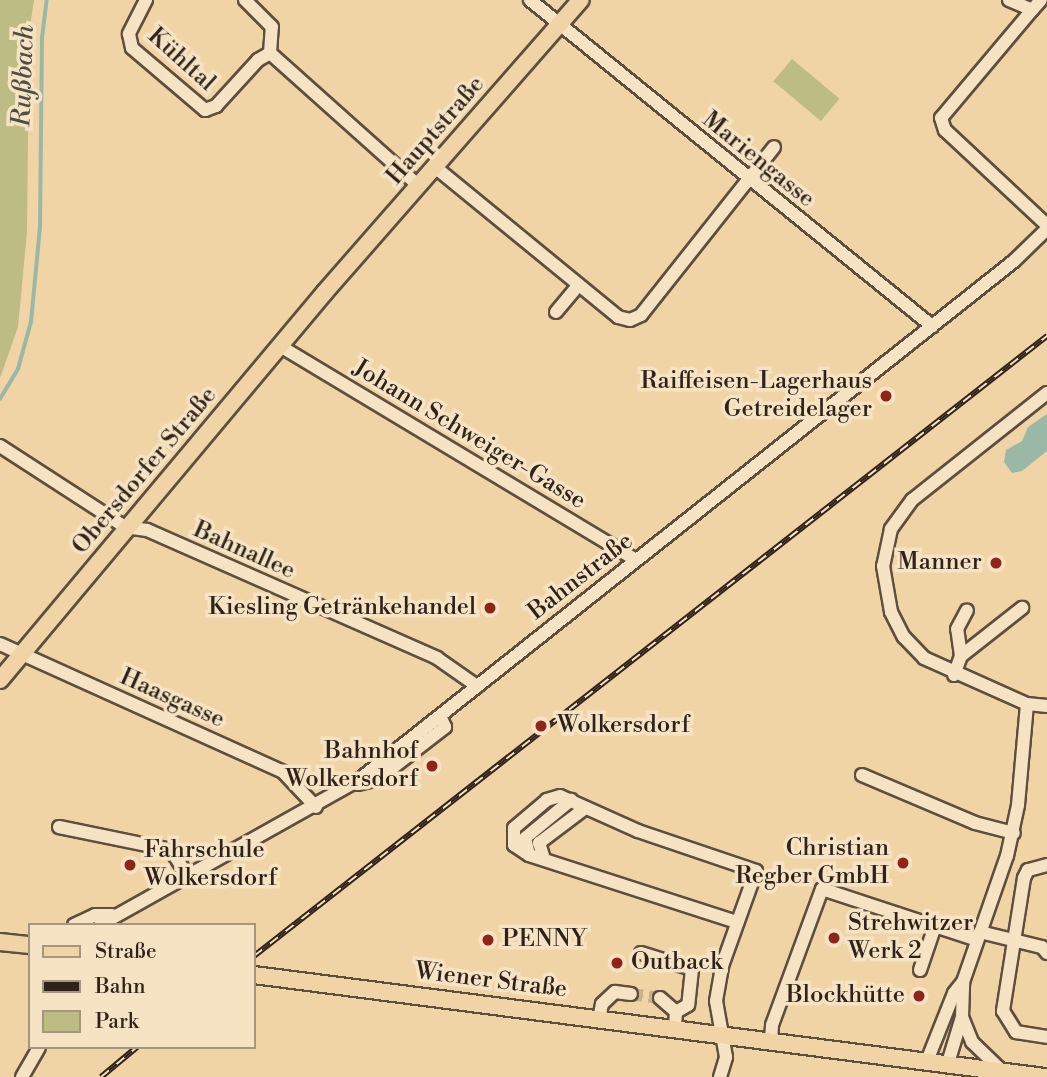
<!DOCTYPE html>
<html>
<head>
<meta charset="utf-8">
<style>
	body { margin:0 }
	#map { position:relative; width:1047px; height:1077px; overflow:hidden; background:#f0d4a5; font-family:"Libre Bodoni",serif }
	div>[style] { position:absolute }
	.green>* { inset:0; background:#bcbc84; transform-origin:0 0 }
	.water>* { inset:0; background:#9ab8a6 }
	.stream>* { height:3.5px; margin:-1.75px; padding:0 1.75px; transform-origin:1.75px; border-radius:1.75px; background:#9ab8a6 }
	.minor-tunnel>* { height:12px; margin-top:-6px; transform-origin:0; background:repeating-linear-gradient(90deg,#c9b089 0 12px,transparent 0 18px) }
	.roads { filter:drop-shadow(2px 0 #5e4e3e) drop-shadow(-2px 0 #5e4e3e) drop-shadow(0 2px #5e4e3e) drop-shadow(0 -2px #5e4e3e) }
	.minor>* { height:12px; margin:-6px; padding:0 6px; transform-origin:6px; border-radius:6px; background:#f5e3c4 }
	.major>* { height:16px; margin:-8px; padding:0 8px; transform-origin:8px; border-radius:8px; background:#f0d4a5 }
	.rail>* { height:6px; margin-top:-3px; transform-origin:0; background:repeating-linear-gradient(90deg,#f5e3c4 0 10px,#2e221b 0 20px); box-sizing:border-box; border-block:2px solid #2e221b }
	.dots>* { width:19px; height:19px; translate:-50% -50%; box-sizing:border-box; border:4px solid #f5e3c4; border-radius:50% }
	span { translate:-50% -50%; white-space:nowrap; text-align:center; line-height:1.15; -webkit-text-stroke:7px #f5e3c4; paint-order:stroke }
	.street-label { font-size:24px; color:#2e221b }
	.poi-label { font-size:24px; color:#2e221b }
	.right { translate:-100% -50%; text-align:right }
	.left { translate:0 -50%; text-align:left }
	.water-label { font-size:26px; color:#4e4f45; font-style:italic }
	.legend { position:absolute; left:28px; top:923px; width:228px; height:126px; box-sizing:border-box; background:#f5e3c4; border:2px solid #a59680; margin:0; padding:9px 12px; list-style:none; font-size:21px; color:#2e221b }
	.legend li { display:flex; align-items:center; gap:14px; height:35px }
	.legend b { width:35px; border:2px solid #a59680 }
</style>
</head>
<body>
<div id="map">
	<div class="green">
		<div style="clip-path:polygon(0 0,34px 0,29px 33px,27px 232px,18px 327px,0 378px)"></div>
		<div style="left:792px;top:59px;width:62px;height:29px;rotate:40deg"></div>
	</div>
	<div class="water">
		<div style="clip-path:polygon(1047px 414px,1047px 451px,1022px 471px,1012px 473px,1004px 462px,1006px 450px,1022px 441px,1028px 427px)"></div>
	</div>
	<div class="stream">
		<div style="left:0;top:399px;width:35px;rotate:-59deg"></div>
		<div style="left:18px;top:369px;width:49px;rotate:-74.5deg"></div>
		<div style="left:31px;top:322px;width:95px;rotate:-84.6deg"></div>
		<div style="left:40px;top:227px;width:189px;rotate:-89.4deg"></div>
		<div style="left:42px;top:38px;width:38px;rotate:-83deg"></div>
	</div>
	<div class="minor-tunnel">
		<div style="left:631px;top:994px;width:29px;rotate:8deg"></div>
	</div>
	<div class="roads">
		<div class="minor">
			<div style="left:146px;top:0;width:38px;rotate:117deg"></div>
			<div style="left:129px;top:34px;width:14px;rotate:78deg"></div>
			<div style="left:132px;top:48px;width:96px;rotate:40.3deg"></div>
			<div style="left:205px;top:110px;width:12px;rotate:-20deg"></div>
			<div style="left:216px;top:106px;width:62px;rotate:-47.6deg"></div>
			<div style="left:258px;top:60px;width:14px;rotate:-30deg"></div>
			<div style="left:270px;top:53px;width:26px;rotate:-86deg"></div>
			<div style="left:272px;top:27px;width:38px;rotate:-135deg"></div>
			<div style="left:530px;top:0;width:518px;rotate:39.04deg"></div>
			<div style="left:1009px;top:0;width:25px;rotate:23deg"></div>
			<div style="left:1032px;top:10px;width:13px;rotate:-48deg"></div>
			<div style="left:1032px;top:10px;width:141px;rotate:130.1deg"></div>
			<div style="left:941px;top:118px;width:13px;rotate:72deg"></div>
			<div style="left:945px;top:130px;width:139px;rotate:43deg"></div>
			<div style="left:270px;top:53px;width:200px;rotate:41.8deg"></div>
			<div style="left:435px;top:167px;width:237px;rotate:39.3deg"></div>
			<div style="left:618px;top:317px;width:12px;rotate:14deg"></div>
			<div style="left:630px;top:320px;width:12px;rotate:-24deg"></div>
			<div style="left:641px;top:315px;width:214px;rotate:-51.6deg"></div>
			<div style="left:556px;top:312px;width:35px;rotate:-50deg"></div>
			<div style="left:280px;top:346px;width:415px;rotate:31deg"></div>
			<div style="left:1047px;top:393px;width:172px;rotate:141.6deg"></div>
			<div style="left:912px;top:500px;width:36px;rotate:126deg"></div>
			<div style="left:891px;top:529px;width:38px;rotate:102deg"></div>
			<div style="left:883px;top:566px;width:47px;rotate:80.1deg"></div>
			<div style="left:891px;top:612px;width:28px;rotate:63deg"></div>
			<div style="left:904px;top:637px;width:29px;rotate:46deg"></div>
			<div style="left:924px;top:658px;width:113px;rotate:24.1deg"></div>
			<div style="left:1027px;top:704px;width:20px;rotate:6deg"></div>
			<div style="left:0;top:446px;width:149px;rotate:32.9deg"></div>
			<div style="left:125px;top:527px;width:22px;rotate:8deg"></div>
			<div style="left:147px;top:530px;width:317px;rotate:23.8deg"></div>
			<div style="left:437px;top:658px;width:49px;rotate:35deg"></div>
			<div style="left:0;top:644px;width:311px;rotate:24.3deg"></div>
			<div style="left:283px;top:772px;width:48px;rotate:46.7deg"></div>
			<div style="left:961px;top:656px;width:27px;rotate:-98deg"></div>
			<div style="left:957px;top:629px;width:21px;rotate:-62deg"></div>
			<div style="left:954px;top:675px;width:20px;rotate:-70deg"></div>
			<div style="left:961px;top:656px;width:78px;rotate:-38.2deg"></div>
			<div style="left:862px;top:775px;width:123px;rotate:23deg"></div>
			<div style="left:975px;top:823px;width:40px;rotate:14.4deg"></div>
			<div style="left:358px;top:784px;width:21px;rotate:-14deg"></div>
			<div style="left:378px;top:779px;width:85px;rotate:-37.8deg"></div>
			<div style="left:445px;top:727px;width:12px;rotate:-114deg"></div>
			<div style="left:59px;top:827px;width:114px;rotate:11.6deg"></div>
			<div style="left:171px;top:850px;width:27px;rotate:57deg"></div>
			<div style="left:529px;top:855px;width:17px;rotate:-103deg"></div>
			<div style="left:525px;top:838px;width:60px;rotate:-39.6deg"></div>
			<div style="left:544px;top:859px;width:17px;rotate:-107deg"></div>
			<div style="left:539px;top:843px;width:56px;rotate:-37.1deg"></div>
			<div style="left:1047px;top:865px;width:20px;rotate:165deg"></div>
			<div style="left:1028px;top:870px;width:9px;rotate:117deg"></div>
			<div style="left:1024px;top:878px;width:135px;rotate:99deg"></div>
			<div style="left:1003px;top:1011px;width:25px;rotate:58deg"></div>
			<div style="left:1016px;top:1032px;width:31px;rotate:9deg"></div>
			<div style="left:74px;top:925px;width:23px;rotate:-25deg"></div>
			<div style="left:95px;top:915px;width:17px"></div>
			<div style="left:100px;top:925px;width:298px;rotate:-29.3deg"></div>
			<div style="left:360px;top:779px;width:834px;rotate:-38.38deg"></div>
			<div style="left:1014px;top:261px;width:46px;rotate:-44.1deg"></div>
			<div style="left:980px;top:932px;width:64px;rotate:13.6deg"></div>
			<div style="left:1042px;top:947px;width:8px;rotate:50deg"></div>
			<div style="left:641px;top:953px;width:53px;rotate:17.4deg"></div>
			<div style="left:692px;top:969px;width:36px;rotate:96deg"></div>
			<div style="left:688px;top:1005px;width:14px;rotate:150deg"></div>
			<div style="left:920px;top:970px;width:46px;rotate:-71.2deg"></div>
			<div style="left:660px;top:998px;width:21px;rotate:41deg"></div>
			<div style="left:676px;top:1012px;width:16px;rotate:94deg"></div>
			<div style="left:962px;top:1017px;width:27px;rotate:68deg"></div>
			<div style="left:972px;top:1042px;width:40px;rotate:44deg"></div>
			<div style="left:599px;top:1019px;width:15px;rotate:-79deg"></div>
			<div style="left:602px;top:1004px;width:18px;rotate:-43deg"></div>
			<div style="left:615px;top:992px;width:16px;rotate:7deg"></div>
			<div style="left:771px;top:1040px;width:15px;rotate:-86deg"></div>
			<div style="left:772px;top:1025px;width:145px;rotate:-69.8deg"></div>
			<div style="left:822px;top:889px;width:163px;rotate:18.2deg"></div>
			<div style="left:927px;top:1061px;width:73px;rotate:-68.3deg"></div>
			<div style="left:954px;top:993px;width:14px;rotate:-51deg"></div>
			<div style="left:963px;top:982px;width:133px;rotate:-70.8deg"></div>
			<div style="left:1007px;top:856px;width:52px;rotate:-77.8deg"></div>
			<div style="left:1018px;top:805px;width:101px;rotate:-84.9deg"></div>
			<div style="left:948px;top:1063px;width:48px;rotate:-73.1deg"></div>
			<div style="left:962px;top:1017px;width:35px;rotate:-88deg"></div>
			<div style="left:22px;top:1077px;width:34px;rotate:-60deg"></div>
			<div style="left:720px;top:1077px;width:21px;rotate:-73deg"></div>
			<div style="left:726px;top:1057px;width:57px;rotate:-100.1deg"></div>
			<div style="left:716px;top:1001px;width:36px;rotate:-80deg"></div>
			<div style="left:722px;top:966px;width:101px;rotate:-70.3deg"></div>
			<div style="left:756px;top:871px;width:125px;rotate:-161.3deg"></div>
			<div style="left:638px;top:831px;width:85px;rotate:-155.8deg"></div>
			<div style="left:560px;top:796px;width:14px;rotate:163deg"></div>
			<div style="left:547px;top:800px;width:43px;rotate:139.7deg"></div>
			<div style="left:514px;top:828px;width:17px;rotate:90deg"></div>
			<div style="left:514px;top:845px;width:18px;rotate:34deg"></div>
			<div style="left:529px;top:855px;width:219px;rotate:17.9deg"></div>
		</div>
		<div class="major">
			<div style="left:0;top:680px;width:506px;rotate:-50.05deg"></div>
			<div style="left:325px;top:292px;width:388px;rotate:-48.8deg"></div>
			<div style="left:0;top:942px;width:30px;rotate:6deg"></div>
			<div style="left:254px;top:975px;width:798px;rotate:7.35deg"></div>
		</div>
	</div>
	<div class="rail">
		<div style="left:254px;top:956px;width:1007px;rotate:-38.02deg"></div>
		<div style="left:101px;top:1077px;width:47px;rotate:-39.8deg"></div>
	</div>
	<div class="dots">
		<div style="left:886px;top:396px;background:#8f2418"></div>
		<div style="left:996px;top:563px;background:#8f2418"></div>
		<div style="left:490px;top:608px;background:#8f2418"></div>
		<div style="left:541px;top:726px;background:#8f2418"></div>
		<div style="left:432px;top:766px;background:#8f2418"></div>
		<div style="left:903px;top:863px;background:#8f2418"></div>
		<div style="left:130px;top:865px;background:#8f2418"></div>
		<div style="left:834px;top:938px;background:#8f2418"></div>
		<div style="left:488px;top:940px;background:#8f2418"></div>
		<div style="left:617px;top:963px;background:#8f2418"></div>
		<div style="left:919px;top:996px;background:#8f2418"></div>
	</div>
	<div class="street-label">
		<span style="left:181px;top:60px;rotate:42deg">Kühltal</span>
		<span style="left:436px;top:131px;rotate:-49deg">Hauptstraße</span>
		<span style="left:758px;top:160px;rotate:39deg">Mariengasse</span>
		<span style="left:469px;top:435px;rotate:31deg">Johann Schweiger-Gasse</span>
		<span style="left:145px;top:471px;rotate:-50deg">Obersdorfer Straße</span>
		<span style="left:244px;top:551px;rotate:24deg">Bahnallee</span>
		<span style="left:581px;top:577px;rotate:-38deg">Bahnstraße</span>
		<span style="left:172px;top:699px;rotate:24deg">Haasgasse</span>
		<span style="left:491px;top:981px;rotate:7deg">Wiener Straße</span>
	</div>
	<div class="poi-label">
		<span class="right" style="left:872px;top:396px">Raiffeisen-Lagerhaus<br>Getreidelager</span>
		<span class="right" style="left:982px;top:563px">Manner</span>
		<span class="right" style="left:476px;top:608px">Kiesling Getränkehandel</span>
		<span class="left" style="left:557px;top:726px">Wolkersdorf</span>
		<span class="right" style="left:418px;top:766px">Bahnhof<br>Wolkersdorf</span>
		<span class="right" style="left:889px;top:863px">Christian<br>Regber GmbH</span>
		<span class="left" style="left:144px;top:865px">Fahrschule<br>Wolkersdorf</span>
		<span class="left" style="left:848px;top:938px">Strehwitzer<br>Werk 2</span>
		<span class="left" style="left:502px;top:940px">PENNY</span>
		<span class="left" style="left:631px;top:963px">Outback</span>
		<span class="right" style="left:905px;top:996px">Blockhütte</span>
	</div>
	<div class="water-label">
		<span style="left:24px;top:76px;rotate:-88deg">Rußbach</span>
	</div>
	<ul class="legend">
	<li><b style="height:9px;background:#f0d4a5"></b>Straße</li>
	<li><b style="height:9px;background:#2e221b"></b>Bahn</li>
	<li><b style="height:19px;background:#bcbc84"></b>Park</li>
	</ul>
</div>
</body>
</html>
